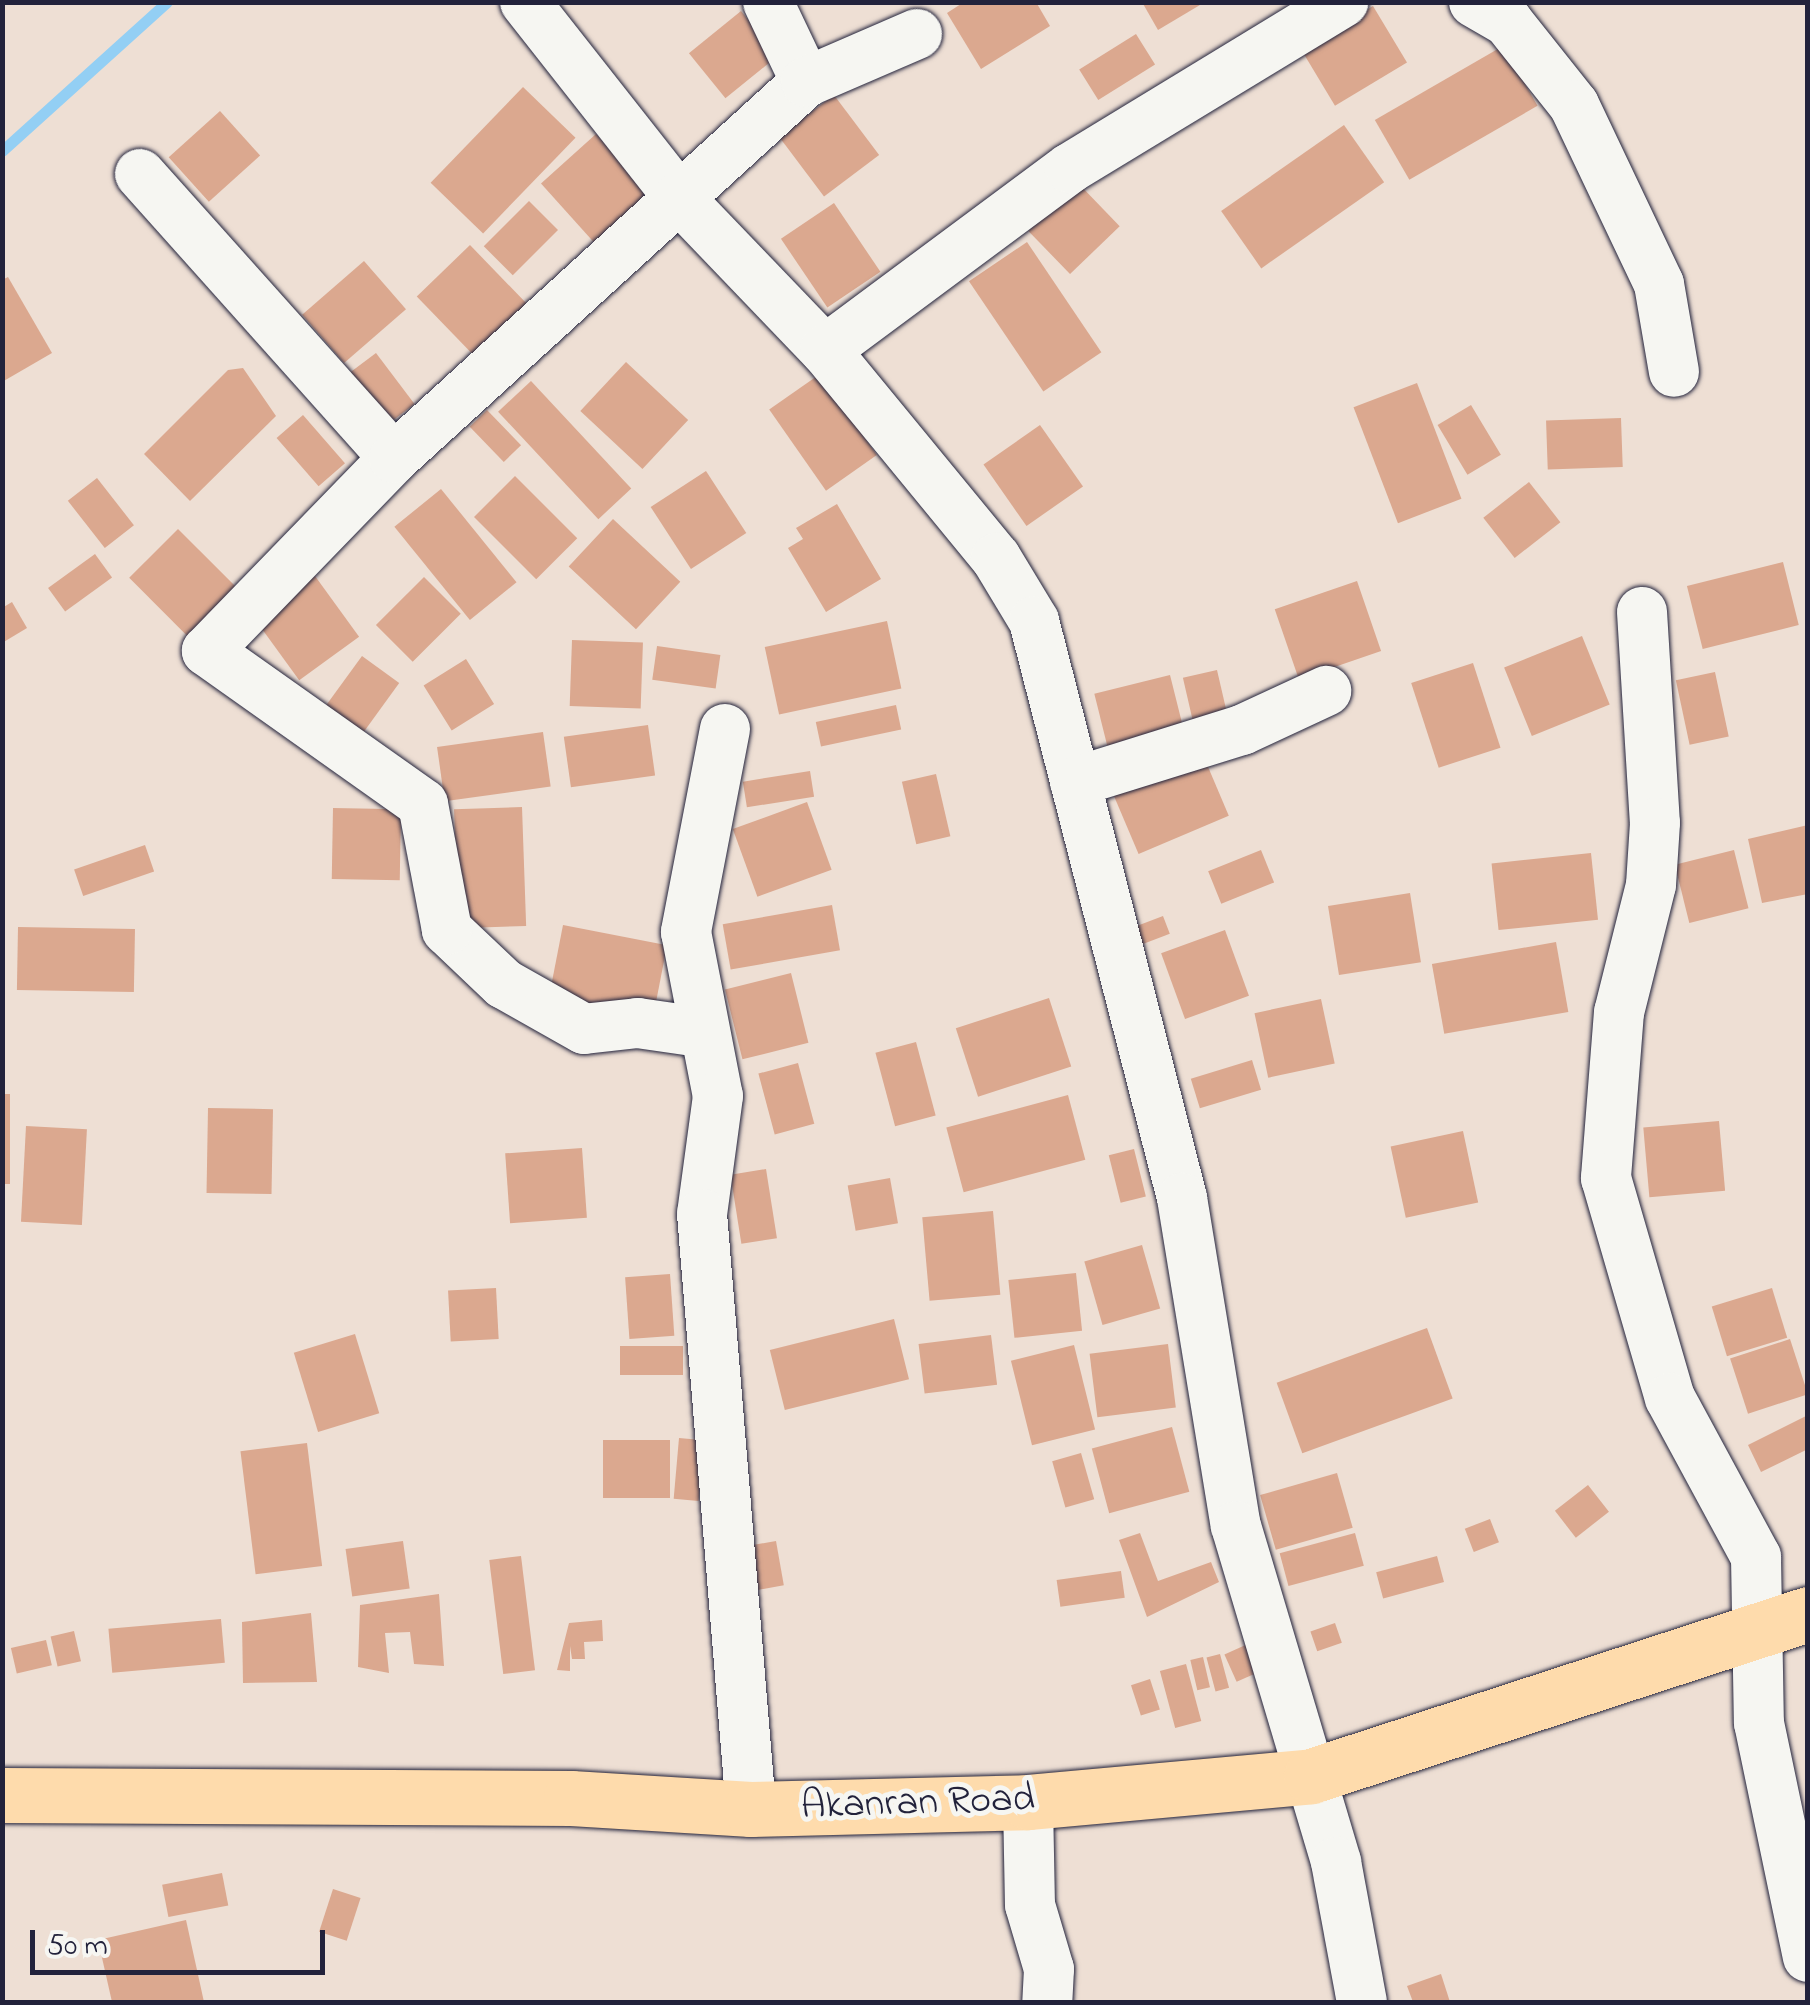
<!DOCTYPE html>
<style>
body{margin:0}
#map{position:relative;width:1810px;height:2005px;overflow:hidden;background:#eedfd4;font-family:"Indie Flower",sans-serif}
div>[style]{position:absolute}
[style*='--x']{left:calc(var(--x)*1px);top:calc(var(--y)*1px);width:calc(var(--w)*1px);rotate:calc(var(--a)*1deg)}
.stream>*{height:11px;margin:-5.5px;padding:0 5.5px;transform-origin:5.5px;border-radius:5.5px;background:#93cff4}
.building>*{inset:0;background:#dba88f;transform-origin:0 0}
.roads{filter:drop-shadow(0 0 2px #22223b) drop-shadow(0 0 2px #22223b)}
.minor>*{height:50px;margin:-25px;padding:0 25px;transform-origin:25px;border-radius:25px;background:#f6f6f2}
.major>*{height:55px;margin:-27.5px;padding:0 27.5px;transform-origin:27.5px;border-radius:27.5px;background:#fedbac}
span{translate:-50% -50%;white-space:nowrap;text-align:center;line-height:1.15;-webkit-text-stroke:10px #f6f6f2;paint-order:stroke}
.street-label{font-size:40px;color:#22223b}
.frame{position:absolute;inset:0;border:5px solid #22223b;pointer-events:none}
.scale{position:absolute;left:30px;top:1930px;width:295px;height:45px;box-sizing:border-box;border:5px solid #22223b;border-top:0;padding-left:12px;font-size:30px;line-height:35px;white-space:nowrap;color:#22223b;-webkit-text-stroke:8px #f6f6f2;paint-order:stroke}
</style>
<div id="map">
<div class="stream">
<i style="--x:2;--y:151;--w:222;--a:-42.1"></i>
</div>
<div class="building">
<i style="clip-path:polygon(964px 2px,1036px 2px,1050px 26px,981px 69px,947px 13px)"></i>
<i style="clip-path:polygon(1142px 2px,1205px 2px,1158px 30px)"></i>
<i style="left:1373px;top:6px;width:66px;height:84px;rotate:59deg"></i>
<i style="left:741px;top:11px;width:58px;height:67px;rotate:51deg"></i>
<i style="left:1136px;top:34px;width:36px;height:67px;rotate:58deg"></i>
<i style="left:1503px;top:46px;width:69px;height:148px;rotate:60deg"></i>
<i style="left:523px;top:87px;width:73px;height:133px;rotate:44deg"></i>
<i style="left:834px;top:95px;width:75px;height:69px;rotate:53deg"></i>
<i style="left:220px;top:111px;width:60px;height:69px;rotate:48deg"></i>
<i style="left:1344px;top:125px;width:70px;height:150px;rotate:55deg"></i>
<i style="left:596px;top:134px;width:81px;height:74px;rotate:48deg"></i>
<i style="left:1078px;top:183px;width:60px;height:69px;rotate:46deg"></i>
<i style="left:529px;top:201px;width:41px;height:64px;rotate:45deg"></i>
<i style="left:834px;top:203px;width:83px;height:64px;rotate:56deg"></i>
<i style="left:1027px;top:242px;width:133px;height:70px;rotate:56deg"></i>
<i style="left:470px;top:245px;width:86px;height:74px;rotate:46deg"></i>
<i style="left:364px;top:261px;width:64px;height:82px;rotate:49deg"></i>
<i style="clip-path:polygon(8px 277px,52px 353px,2px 382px,2px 280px)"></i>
<i style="left:376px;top:353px;width:64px;height:33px;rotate:53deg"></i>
<i style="left:626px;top:362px;width:85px;height:67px;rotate:43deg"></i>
<i style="clip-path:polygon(243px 368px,276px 416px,190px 501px,144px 454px,228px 370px)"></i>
<i style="left:820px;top:374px;width:99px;height:62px;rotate:55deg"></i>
<i style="left:531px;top:381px;width:147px;height:45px;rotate:47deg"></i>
<i style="left:1417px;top:383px;width:124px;height:68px;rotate:69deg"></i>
<i style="left:1471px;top:405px;width:58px;height:39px;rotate:59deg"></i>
<i style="left:487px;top:410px;width:49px;height:24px;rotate:46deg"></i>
<i style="left:303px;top:415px;width:64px;height:35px;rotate:49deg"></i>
<i style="left:1621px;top:418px;width:49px;height:75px;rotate:88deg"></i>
<i style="left:1040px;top:425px;width:75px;height:69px;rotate:55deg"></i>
<i style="left:706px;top:471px;width:74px;height:66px;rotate:57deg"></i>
<i style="left:515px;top:476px;width:88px;height:58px;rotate:45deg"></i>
<i style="left:97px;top:478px;width:60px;height:37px;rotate:52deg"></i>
<i style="left:1529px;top:482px;width:51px;height:58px;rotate:52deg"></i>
<i style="left:441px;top:489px;width:120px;height:60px;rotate:51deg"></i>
<i style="clip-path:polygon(837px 504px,881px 579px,826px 612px,788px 548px,803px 539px,796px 528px)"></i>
<i style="left:613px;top:519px;width:92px;height:65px;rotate:43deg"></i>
<i style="left:178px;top:529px;width:85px;height:69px;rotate:45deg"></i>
<i style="left:95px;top:554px;width:29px;height:58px;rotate:54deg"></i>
<i style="left:1783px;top:562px;width:65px;height:99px;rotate:76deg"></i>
<i style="left:315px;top:576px;width:75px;height:74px;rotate:54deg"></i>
<i style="left:424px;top:577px;width:52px;height:68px;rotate:45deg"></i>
<i style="left:1357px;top:581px;width:74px;height:87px;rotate:71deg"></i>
<i style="clip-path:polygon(12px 602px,27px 628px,2px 643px,2px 608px)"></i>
<i style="left:887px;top:621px;width:69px;height:125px;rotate:78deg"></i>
<i style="left:1582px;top:636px;width:74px;height:84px;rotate:68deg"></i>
<i style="left:572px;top:640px;width:71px;height:66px;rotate:2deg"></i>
<i style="left:657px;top:646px;width:64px;height:34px;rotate:8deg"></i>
<i style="left:362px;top:656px;width:46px;height:78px;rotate:36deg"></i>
<i style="left:466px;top:659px;width:53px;height:50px;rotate:58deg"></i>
<i style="left:1473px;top:663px;width:89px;height:65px;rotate:72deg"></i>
<i style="left:1217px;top:670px;width:45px;height:35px;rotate:77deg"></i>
<i style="left:1715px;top:672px;width:66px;height:40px;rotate:78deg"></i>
<i style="left:1170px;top:675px;width:64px;height:78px;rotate:76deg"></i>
<i style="left:896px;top:705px;width:25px;height:82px;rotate:78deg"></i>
<i style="left:648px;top:725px;width:51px;height:85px;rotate:82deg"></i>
<i style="left:543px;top:732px;width:55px;height:107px;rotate:82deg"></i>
<i style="left:1203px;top:755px;width:66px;height:98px;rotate:67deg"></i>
<i style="left:810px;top:771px;width:26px;height:68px;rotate:81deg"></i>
<i style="left:936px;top:774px;width:64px;height:35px;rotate:77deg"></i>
<i style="left:807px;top:802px;width:72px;height:79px;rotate:70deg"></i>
<i style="left:522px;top:807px;width:119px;height:68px;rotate:88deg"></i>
<i style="left:333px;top:808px;width:68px;height:71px;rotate:1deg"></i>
<i style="clip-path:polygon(1808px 825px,1808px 894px,1762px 903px,1748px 839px)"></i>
<i style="left:145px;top:845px;width:28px;height:75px;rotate:71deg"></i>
<i style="left:1261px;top:850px;width:35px;height:57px;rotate:68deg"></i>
<i style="left:1734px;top:850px;width:60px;height:61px;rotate:76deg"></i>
<i style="left:1591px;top:853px;width:67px;height:100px;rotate:84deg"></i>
<i style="left:1410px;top:893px;width:70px;height:83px;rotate:81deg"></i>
<i style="left:832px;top:905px;width:46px;height:111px;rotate:80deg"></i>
<i style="left:1163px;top:916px;width:19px;height:33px;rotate:69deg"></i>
<i style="left:563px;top:925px;width:106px;height:79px;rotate:11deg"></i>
<i style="left:18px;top:927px;width:117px;height:63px;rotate:1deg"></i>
<i style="left:1225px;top:930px;width:70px;height:68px;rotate:70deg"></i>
<i style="left:1556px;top:942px;width:71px;height:126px;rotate:80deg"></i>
<i style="left:791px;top:973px;width:72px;height:68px;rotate:76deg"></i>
<i style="left:1049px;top:998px;width:72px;height:98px;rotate:72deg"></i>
<i style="left:1321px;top:999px;width:66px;height:68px;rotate:78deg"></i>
<i style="left:916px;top:1042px;width:76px;height:42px;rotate:75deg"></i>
<i style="left:1252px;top:1060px;width:31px;height:64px;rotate:73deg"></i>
<i style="left:798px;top:1063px;width:63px;height:41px;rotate:75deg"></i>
<i style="left:2px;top:1094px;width:8px;height:90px"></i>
<i style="left:1068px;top:1095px;width:67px;height:126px;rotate:75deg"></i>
<i style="left:208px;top:1108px;width:65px;height:85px;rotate:1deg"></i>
<i style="left:1719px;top:1121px;width:70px;height:76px;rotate:85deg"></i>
<i style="left:26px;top:1126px;width:61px;height:96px;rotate:3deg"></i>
<i style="left:1463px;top:1131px;width:73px;height:74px;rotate:78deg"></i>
<i style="left:582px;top:1148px;width:70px;height:77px;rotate:86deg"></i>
<i style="left:1134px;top:1149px;width:49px;height:26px;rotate:76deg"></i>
<i style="left:766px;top:1169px;width:70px;height:36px;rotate:81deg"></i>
<i style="left:890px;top:1178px;width:46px;height:43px;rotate:80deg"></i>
<i style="left:993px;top:1211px;width:84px;height:71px;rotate:85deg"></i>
<i style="left:1142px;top:1245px;width:66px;height:60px;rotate:74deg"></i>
<i style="left:1076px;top:1273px;width:58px;height:68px;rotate:84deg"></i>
<i style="left:670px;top:1274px;width:62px;height:45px;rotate:86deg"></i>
<i style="left:496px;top:1288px;width:51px;height:48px;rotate:87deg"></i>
<i style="left:1772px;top:1288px;width:52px;height:63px;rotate:73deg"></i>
<i style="left:894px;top:1319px;width:62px;height:128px;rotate:76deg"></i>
<i style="left:1427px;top:1328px;width:75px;height:160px;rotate:70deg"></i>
<i style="left:355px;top:1334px;width:83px;height:64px;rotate:73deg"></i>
<i style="left:991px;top:1335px;width:50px;height:73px;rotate:83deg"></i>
<i style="left:1790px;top:1339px;width:58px;height:63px;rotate:72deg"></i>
<i style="left:1168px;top:1344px;width:64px;height:79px;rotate:83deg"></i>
<i style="left:1074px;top:1345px;width:87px;height:65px;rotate:76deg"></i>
<i style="left:620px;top:1346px;width:63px;height:29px"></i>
<i style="clip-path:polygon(1808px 1415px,1808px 1449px,1761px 1472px,1748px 1445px)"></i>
<i style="left:1172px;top:1427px;width:67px;height:83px;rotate:75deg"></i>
<i style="left:679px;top:1438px;width:25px;height:61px;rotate:5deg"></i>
<i style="left:603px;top:1440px;width:67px;height:58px"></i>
<i style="left:307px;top:1443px;width:124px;height:67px;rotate:83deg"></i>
<i style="left:1081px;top:1453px;width:48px;height:30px;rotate:74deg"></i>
<i style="left:1337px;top:1473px;width:57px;height:80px;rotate:74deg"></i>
<i style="left:1588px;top:1485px;width:34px;height:42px;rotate:52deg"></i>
<i style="left:1490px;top:1519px;width:25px;height:27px;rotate:69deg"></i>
<i style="clip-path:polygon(1140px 1533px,1158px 1581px,1211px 1562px,1219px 1582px,1147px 1617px,1119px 1540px)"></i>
<i style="left:1355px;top:1533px;width:34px;height:78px;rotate:75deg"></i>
<i style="left:403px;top:1541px;width:48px;height:58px;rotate:82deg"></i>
<i style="left:776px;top:1541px;width:45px;height:28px;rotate:80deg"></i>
<i style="left:521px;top:1556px;width:115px;height:32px;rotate:83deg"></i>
<i style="left:1437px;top:1556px;width:27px;height:63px;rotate:75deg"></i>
<i style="left:1121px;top:1571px;width:27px;height:65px;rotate:82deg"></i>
<i style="clip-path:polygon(439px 1594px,444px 1666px,414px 1664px,410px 1632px,385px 1633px,389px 1673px,358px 1667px,360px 1605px)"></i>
<i style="clip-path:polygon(311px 1613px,317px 1682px,243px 1683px,242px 1622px)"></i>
<i style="left:221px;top:1619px;width:44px;height:113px;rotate:85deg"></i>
<i style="clip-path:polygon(602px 1620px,603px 1641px,584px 1642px,585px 1659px,572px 1659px,570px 1646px,570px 1671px,557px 1670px,569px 1623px)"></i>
<i style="left:1335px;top:1623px;width:21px;height:26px;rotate:71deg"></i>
<i style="left:74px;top:1631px;width:31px;height:24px;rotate:77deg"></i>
<i style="left:46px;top:1640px;width:26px;height:36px;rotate:77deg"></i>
<i style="left:1250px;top:1643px;width:30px;height:28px;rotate:66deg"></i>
<i style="left:1220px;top:1654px;width:35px;height:14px;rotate:75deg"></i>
<i style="left:1203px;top:1657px;width:31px;height:13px;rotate:77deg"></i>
<i style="left:1186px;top:1664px;width:59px;height:27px;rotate:75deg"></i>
<i style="left:1150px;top:1679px;width:32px;height:20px;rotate:72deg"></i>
<i style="left:222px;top:1873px;width:33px;height:61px;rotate:79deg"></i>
<i style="left:333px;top:1889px;width:29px;height:45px;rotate:18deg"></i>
<i style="clip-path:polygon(186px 1920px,204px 2002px,112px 2002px,98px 1940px)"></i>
<i style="clip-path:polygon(1441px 1974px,1450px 2002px,1413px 2002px,1407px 1986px)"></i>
</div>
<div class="roads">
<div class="minor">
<i style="--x:525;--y:2;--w:249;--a:51.8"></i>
<i style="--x:679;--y:198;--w:211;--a:46.2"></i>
<i style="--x:825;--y:350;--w:269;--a:50.6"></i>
<i style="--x:996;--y:558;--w:74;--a:58.9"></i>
<i style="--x:1034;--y:621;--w:596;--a:75.61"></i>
<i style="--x:1182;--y:1198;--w:332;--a:80.7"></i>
<i style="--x:1236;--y:1526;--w:351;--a:73.4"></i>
<i style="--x:1336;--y:1862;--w:142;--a:79.5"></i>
<i style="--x:768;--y:2;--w:89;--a:64.6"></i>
<i style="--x:1474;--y:2;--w:39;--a:30"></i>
<i style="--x:1508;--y:22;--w:106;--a:51.5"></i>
<i style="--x:1574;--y:105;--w:198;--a:64.6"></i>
<i style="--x:1659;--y:284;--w:89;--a:80.3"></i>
<i style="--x:140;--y:174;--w:381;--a:48.2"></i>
<i style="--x:825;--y:350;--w:305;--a:-36.6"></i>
<i style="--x:1070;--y:168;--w:320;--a:-31.3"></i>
<i style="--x:1642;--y:612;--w:211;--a:86.5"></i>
<i style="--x:1655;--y:823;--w:62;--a:93.7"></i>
<i style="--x:1651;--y:885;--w:131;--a:104.1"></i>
<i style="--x:1619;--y:1012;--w:167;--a:94.5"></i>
<i style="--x:1606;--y:1178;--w:229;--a:73.8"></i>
<i style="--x:1670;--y:1398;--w:181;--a:61.6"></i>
<i style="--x:1756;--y:1557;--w:166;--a:89"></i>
<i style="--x:1759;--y:1723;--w:239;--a:78.2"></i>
<i style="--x:725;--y:729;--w:207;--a:100.9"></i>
<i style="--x:686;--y:932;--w:167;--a:79"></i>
<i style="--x:718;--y:1096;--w:119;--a:97.7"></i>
<i style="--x:702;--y:1214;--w:597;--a:85.29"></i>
<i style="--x:1075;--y:782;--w:175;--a:-17.3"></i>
<i style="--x:1242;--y:730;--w:93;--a:-24.9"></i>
<i style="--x:700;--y:1032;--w:63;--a:-171.7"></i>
<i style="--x:638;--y:1023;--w:54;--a:173.7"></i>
<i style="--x:584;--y:1029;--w:92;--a:-150.6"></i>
<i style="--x:504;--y:984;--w:79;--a:-136.5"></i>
<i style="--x:447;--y:930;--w:128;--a:-100.8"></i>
<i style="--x:423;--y:804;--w:265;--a:-144.7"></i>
<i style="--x:207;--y:651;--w:269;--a:-45.9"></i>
<i style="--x:394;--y:458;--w:558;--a:-42.38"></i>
<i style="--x:806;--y:82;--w:121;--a:-23.4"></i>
<i style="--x:1028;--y:1802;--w:103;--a:88.9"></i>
<i style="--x:1030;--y:1905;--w:67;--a:73.5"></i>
<i style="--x:1049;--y:1969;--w:33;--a:93"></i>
</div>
<div class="major">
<i style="--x:2;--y:1795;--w:569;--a:0.3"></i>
<i style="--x:571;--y:1798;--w:180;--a:3.5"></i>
<i style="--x:751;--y:1809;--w:277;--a:-1.4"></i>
<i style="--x:1028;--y:1802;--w:284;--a:-5.2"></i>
<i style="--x:1311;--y:1776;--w:523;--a:-18.05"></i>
</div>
</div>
<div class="street-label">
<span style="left:918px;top:1804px;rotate:-2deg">Akanran Road</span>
</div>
<div class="frame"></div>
<div class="scale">50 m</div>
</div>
